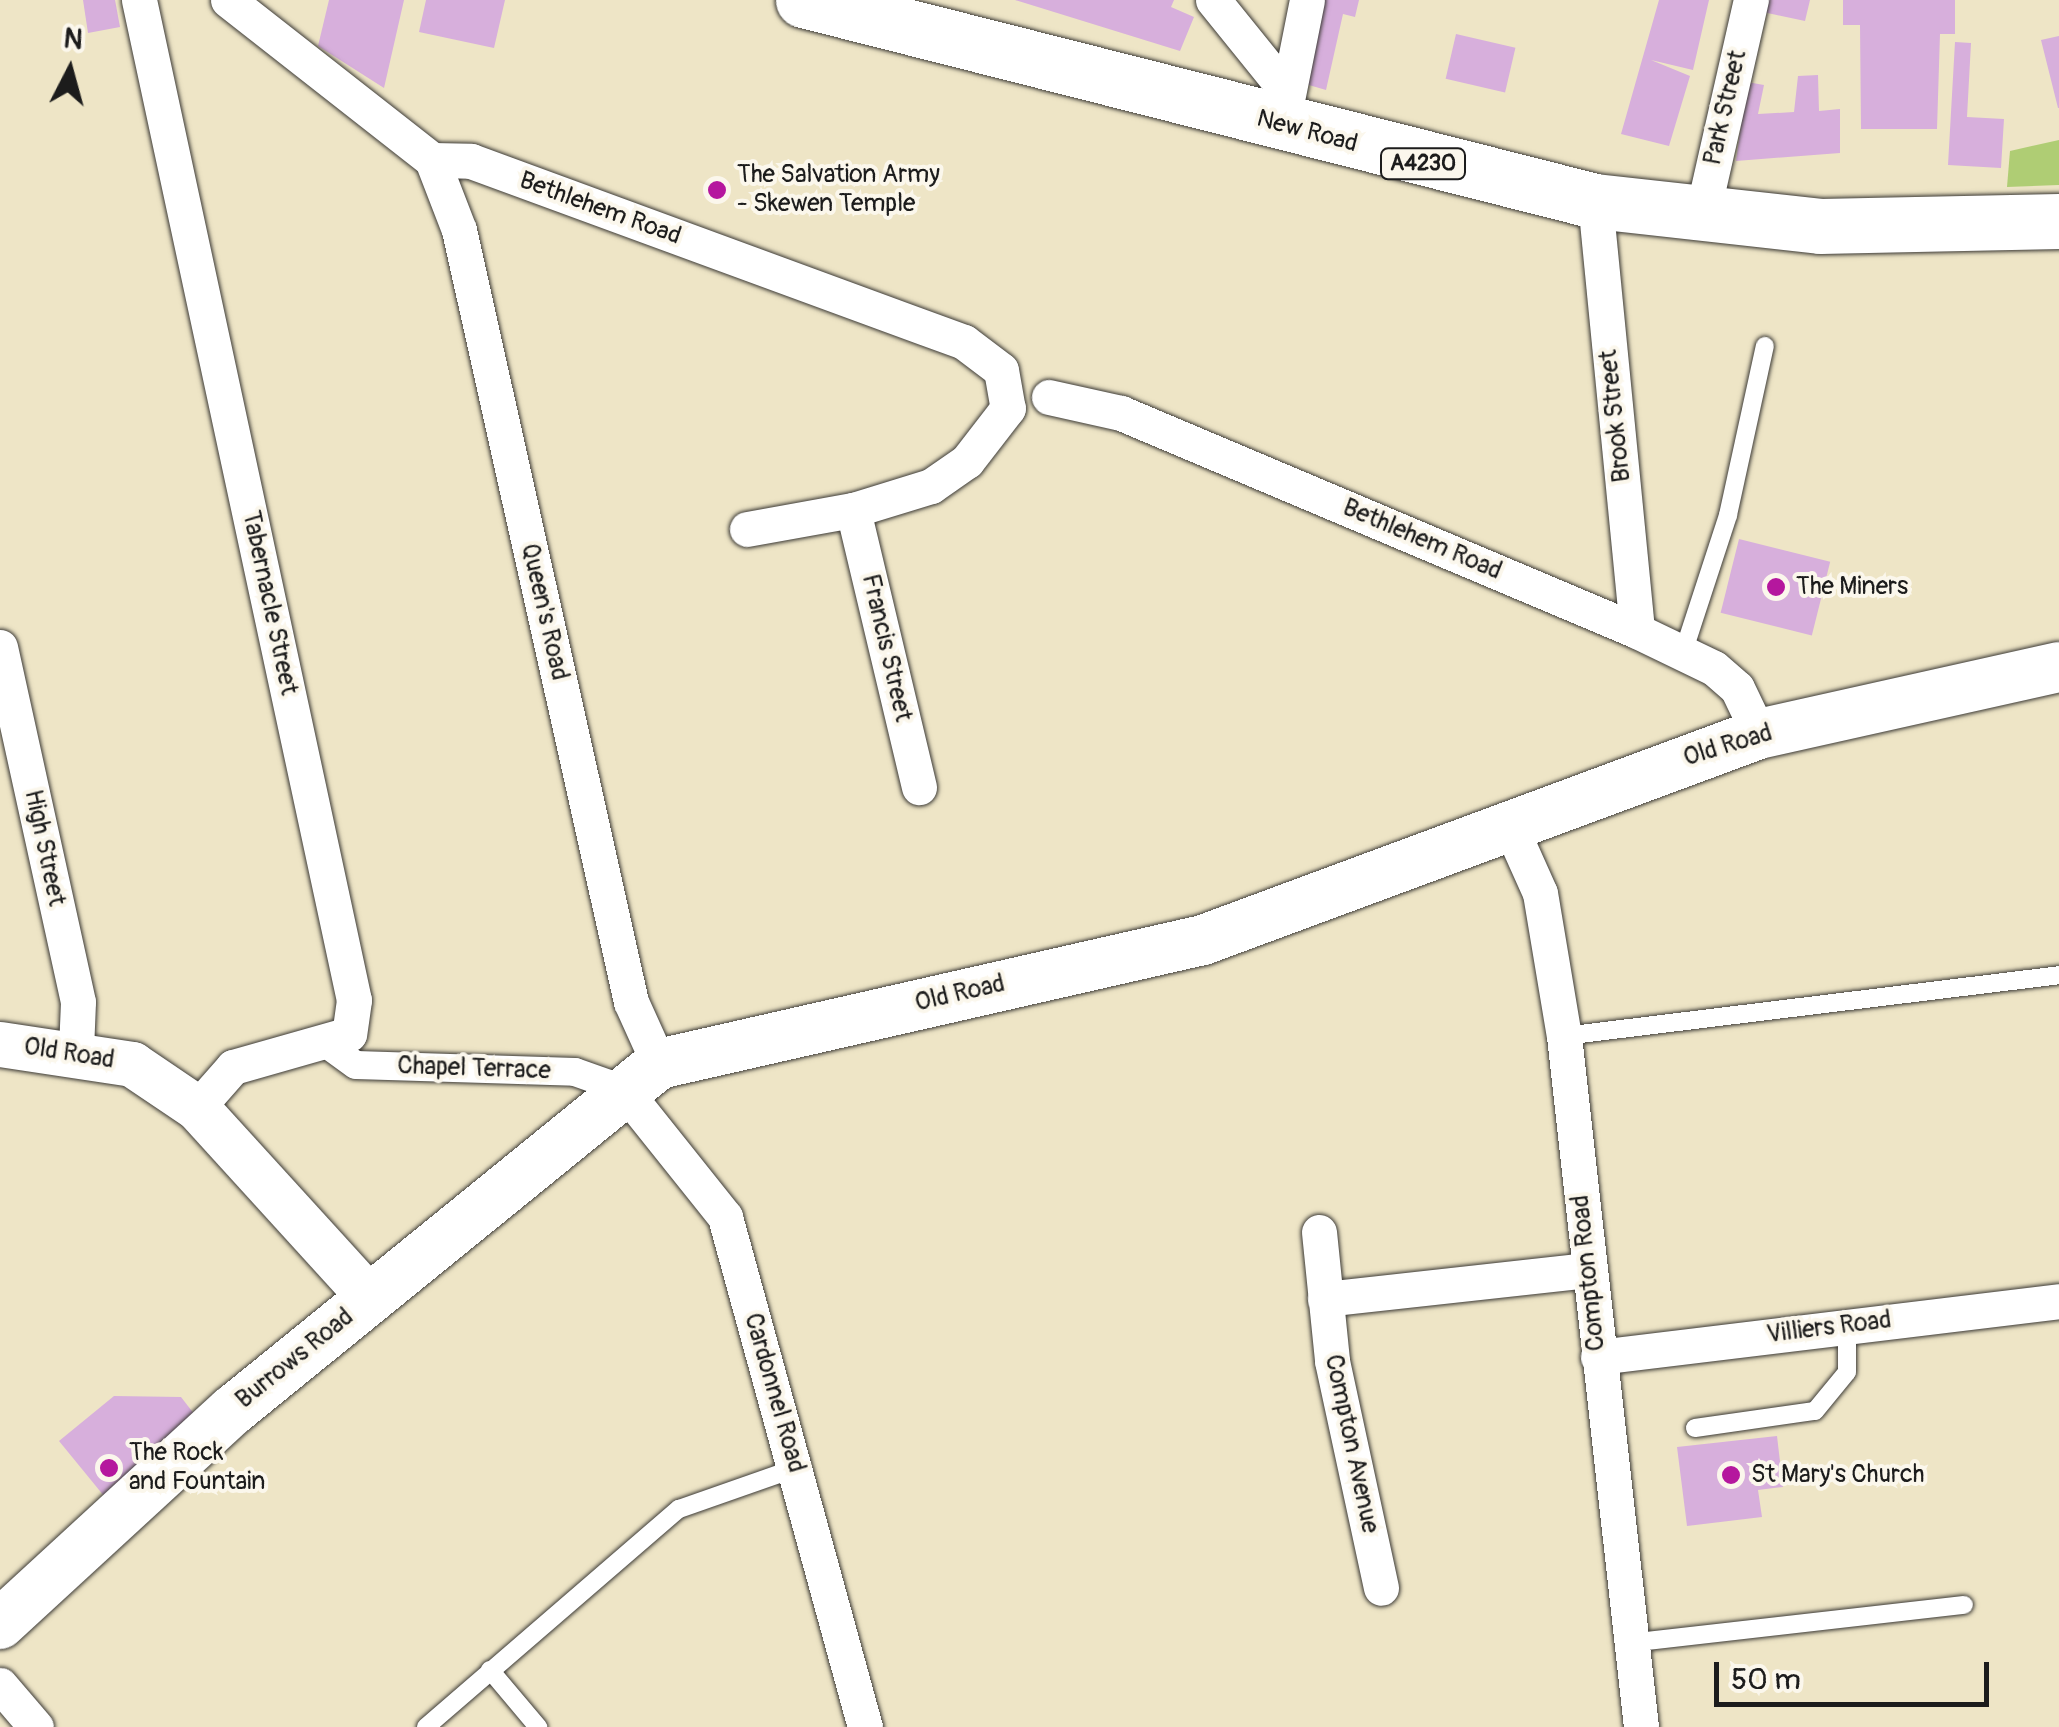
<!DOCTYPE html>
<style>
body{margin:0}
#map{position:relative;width:2059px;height:1727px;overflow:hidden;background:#eee5c6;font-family:Pangolin,sans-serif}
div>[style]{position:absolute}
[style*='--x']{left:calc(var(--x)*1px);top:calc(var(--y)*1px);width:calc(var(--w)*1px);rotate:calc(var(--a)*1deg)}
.green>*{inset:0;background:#afcd74}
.building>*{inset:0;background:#d7afdc;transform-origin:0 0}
.roads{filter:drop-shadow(0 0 2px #3c3a36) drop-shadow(0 0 2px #3c3a36)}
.service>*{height:18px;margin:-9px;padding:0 9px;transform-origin:9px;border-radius:9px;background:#fff}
.pedestrian>*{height:28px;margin:-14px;padding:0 14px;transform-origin:14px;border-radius:14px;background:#fff}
.minor>*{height:35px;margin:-17.5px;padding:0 17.5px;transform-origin:17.5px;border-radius:17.5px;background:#fff}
.tertiary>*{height:45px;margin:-22.5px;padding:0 22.5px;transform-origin:22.5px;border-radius:22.5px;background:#fff}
.secondary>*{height:50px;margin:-25px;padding:0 25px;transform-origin:25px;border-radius:25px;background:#fff}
.primary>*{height:55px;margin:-27.5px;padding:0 27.5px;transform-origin:27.5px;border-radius:27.5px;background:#fff}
.dots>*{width:28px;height:28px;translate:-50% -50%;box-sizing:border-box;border:5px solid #fbf7ec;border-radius:50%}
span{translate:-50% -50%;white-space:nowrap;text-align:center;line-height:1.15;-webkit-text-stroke:8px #fbf7ec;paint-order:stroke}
.shield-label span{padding:2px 8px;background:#fbf7ec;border:2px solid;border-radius:8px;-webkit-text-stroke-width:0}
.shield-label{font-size:22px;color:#1c1c1c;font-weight:700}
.street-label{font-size:25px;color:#1c1c1c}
.poi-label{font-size:25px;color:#1c1c1c}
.left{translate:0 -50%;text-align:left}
.north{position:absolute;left:20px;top:20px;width:100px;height:100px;-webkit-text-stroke:8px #fbf7ec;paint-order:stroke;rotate:6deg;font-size:28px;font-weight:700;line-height:40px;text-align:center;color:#1c1c1c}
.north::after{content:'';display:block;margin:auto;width:35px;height:45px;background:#1c1c1c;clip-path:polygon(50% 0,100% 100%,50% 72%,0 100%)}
.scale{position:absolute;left:1714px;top:1662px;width:275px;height:45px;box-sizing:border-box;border:5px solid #1c1c1c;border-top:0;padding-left:12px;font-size:30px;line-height:35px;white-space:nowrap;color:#1c1c1c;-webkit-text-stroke:8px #fbf7ec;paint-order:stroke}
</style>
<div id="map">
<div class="green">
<i style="clip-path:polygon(2059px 140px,2059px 185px,2007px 187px,2010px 151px)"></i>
</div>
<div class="building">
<i style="clip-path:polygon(83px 0,115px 0,120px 27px,88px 33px)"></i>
<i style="clip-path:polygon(329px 0,404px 0,384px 88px,318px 46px)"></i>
<i style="clip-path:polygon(426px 0,505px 0,494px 48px,419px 32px)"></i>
<i style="clip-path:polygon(1015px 0,1174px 0,1171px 7px,1194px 17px,1180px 51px)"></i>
<i style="clip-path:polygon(1322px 0,1359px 0,1355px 17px,1343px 14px,1326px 90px,1302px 83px)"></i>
<i style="clip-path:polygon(1659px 0,1709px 0,1693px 70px,1651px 60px,1690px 76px,1669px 146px,1621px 134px)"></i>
<i style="clip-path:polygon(1766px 0,1810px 0,1805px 21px,1763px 12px)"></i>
<i style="clip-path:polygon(1843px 0,1955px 0,1955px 34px,1940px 34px,1937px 129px,1861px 129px,1860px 25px,1843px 25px)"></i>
<i style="left:1456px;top:34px;width:61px;height:46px;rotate:13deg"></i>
<i style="clip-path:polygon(2059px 36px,2059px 108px,2058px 108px,2041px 40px)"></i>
<i style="clip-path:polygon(1955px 42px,1971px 43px,1967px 117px,2004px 119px,2001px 168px,1948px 165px)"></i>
<i style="clip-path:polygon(1818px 75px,1819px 111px,1840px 109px,1840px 153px,1736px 161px,1747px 82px,1764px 85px,1758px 114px,1794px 112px,1798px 76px)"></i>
<i style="left:1739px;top:539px;width:94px;height:76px;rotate:14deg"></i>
<i style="clip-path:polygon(114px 1396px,181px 1397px,198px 1419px,104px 1496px,59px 1441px)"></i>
<i style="clip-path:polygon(1777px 1436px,1783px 1487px,1758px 1490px,1762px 1517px,1687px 1526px,1677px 1447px)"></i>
</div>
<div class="roads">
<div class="service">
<i style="--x:1683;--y:653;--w:145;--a:-71.9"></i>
<i style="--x:1728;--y:515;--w:173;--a:-77.7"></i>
<i style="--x:1564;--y:1036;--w:499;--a:-7"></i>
<i style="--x:1695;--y:1428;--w:121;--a:-8.1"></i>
<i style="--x:1815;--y:1411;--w:50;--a:-50.6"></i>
<i style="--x:1847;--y:1372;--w:46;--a:-90"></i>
<i style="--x:1638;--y:1642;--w:328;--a:-6.5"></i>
<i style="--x:490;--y:1670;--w:75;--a:49.9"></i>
<i style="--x:426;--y:1727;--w:334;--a:-40.8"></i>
<i style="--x:679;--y:1509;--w:124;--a:-19.3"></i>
</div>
<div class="pedestrian">
<i style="--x:328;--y:1045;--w:34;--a:36"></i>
<i style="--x:356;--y:1065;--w:219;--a:1.8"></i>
<i style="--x:575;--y:1072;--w:51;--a:19.5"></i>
</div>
<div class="minor">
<i style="--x:139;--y:0;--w:1023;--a:77.87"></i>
<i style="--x:354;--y:1000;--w:34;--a:98"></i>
<i style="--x:349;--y:1034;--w:121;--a:164.1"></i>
<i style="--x:233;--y:1067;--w:55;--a:131.3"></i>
<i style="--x:228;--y:0;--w:259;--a:38.1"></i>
<i style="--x:432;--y:160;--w:39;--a:1"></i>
<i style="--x:471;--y:161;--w:525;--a:20.16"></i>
<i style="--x:964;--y:342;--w:46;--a:37.1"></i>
<i style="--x:1001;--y:370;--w:39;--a:80"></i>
<i style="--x:1008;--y:408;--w:67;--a:127.7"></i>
<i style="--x:967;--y:461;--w:44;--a:145.2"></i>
<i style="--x:931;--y:486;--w:82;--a:162.9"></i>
<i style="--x:853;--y:510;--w:285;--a:76.6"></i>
<i style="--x:1213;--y:0;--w:119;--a:51.1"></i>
<i style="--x:1282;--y:125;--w:127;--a:-78.7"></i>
<i style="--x:432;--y:160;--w:75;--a:68.9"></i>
<i style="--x:459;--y:230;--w:791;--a:77.44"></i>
<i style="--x:631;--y:1002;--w:68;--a:65.7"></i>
<i style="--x:1595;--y:201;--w:432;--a:84.4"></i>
<i style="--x:1702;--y:215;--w:221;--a:-77.2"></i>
<i style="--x:1049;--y:397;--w:74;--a:12.5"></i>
<i style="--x:1121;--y:413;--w:560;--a:22.9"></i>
<i style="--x:1637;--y:631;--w:85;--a:25.7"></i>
<i style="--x:1714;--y:668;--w:30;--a:41"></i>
<i style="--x:1737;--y:688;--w:51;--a:64.4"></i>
<i style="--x:747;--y:529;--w:108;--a:-10.2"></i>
<i style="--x:0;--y:647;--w:363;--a:77.6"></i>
<i style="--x:78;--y:1002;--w:48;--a:92.4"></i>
<i style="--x:1510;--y:826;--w:73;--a:65.9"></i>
<i style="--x:1540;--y:893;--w:145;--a:80.5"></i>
<i style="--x:1564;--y:1036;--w:695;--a:83.64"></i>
<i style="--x:623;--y:1089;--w:164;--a:51.4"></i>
<i style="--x:725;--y:1217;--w:529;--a:74.65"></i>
<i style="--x:1319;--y:1232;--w:130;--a:84.2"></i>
<i style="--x:1332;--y:1361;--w:232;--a:77.8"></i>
<i style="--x:1325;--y:1299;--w:265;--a:-6.3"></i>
<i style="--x:1598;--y:1357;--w:464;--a:-6.9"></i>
<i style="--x:0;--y:1685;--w:55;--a:49.4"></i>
</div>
<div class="tertiary">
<i style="--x:0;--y:1044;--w:134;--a:8.6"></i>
<i style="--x:132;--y:1064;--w:78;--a:34.1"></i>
<i style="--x:197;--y:1108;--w:257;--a:47.7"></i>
</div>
<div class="secondary">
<i style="--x:0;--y:1624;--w:316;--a:-42.6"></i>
<i style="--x:233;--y:1410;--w:549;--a:-39.08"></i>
<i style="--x:659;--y:1064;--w:558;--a:-12.84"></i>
<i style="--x:1203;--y:940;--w:593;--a:-20.33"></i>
<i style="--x:1759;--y:734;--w:307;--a:-12.6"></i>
</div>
<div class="primary">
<i style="--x:803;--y:0;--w:817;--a:14.24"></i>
<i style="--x:1595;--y:201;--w:226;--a:6.3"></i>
<i style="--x:1820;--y:226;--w:239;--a:-1.2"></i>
</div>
</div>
<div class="dots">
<i style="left:717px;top:190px;background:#b5179e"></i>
<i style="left:1776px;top:587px;background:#b5179e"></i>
<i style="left:109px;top:1468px;background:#b5179e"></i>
<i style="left:1731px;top:1475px;background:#b5179e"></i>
</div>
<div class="shield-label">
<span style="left:1423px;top:164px">A4230</span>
</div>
<div class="street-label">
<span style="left:1726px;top:108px;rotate:-77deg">Park Street</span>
<span style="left:1307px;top:132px;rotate:15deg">New Road</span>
<span style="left:600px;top:209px;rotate:20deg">Bethlehem Road</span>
<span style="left:1616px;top:416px;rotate:-96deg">Brook Street</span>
<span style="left:1422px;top:540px;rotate:23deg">Bethlehem Road</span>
<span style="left:269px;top:603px;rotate:78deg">Tabernacle Street</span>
<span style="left:544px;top:612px;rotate:77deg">Queen's Road</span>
<span style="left:886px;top:648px;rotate:77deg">Francis Street</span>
<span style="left:1728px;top:746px;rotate:-17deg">Old Road</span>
<span style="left:44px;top:848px;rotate:78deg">High Street</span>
<span style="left:960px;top:994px;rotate:-13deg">Old Road</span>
<span style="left:69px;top:1054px;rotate:9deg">Old Road</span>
<span style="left:474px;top:1069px;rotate:2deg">Chapel Terrace</span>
<span style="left:1589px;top:1273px;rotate:-96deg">Compton Road</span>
<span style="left:1829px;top:1328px;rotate:-7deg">Villiers Road</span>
<span style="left:295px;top:1359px;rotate:-39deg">Burrows Road</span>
<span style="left:774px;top:1393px;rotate:74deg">Cardonnel Road</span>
<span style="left:1351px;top:1444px;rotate:78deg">Compton Avenue</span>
</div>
<div class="poi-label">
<span class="left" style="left:737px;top:190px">The Salvation Army<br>- Skewen Temple</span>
<span class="left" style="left:1796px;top:587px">The Miners</span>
<span class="left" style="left:129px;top:1468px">The Rock<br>and Fountain</span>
<span class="left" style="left:1751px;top:1475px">St Mary's Church</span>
</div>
<div class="north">N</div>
<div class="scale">50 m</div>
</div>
